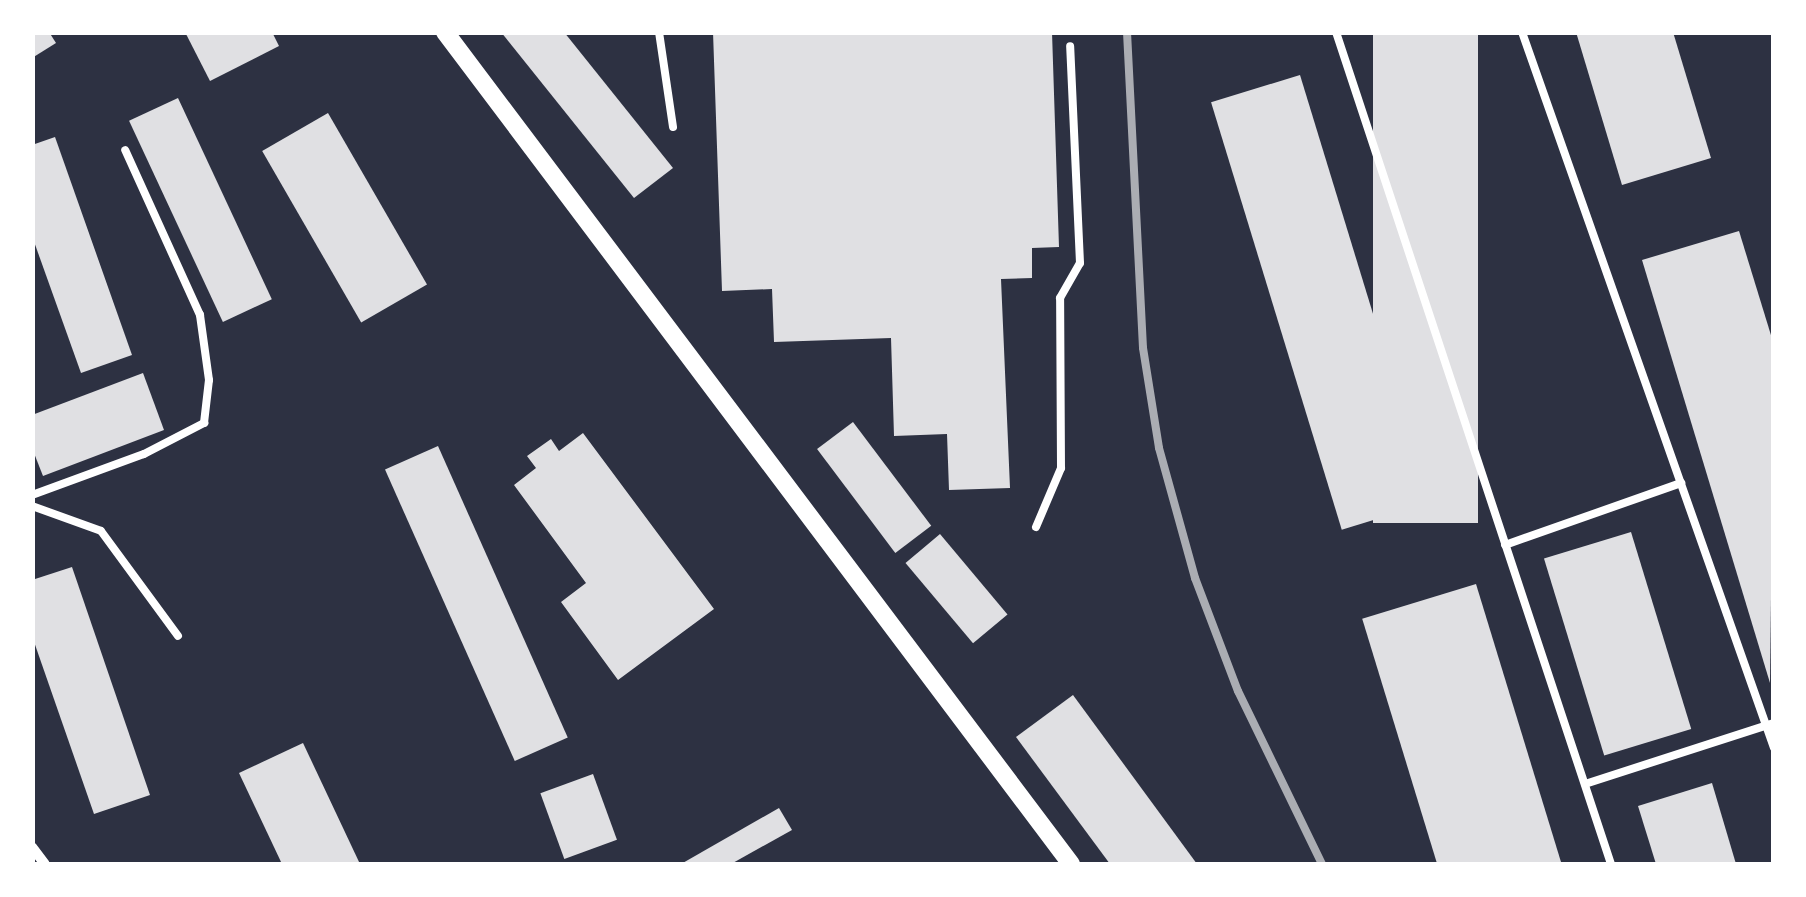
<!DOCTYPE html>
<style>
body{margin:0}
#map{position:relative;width:1806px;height:897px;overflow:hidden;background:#2d3142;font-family:"Fira Sans Condensed",sans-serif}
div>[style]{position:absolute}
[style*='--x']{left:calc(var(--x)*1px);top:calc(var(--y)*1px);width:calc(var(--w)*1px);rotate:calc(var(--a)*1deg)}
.building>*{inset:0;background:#e0e0e3;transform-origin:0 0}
.service>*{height:8px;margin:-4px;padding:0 4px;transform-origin:4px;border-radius:4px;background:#fff}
.minor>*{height:10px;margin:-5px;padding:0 5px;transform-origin:5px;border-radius:5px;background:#fff}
.tertiary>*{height:18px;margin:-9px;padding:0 9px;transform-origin:9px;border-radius:9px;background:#fff}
.rail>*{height:8px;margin:-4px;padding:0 4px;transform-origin:4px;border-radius:4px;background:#abadb3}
span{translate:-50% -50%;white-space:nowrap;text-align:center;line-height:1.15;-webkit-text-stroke:8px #fff;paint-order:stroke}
.frame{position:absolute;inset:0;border:35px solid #fff;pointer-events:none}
</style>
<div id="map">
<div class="building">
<i style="clip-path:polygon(32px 32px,49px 32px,56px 43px,32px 58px)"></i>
<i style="clip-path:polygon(185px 32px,272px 32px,279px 46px,210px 81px)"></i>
<i style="clip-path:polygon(501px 32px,564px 32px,673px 168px,634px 198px)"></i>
<i style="clip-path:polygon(713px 32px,1052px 32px,1059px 247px,1032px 248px,1032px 278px,1001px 279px,1010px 488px,949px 490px,947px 434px,894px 436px,891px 338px,774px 342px,772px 289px,722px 291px)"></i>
<i style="left:1373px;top:32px;width:105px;height:491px"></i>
<i style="clip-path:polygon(1576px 32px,1673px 32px,1711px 158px,1622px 185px)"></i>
<i style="left:1300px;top:75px;width:447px;height:93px;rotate:73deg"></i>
<i style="left:178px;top:98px;width:222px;height:54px;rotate:65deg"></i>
<i style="left:328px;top:113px;width:198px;height:76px;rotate:60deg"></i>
<i style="clip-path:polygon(55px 137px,132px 355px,81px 373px,32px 236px,32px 145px)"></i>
<i style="clip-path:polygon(1739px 231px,1774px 345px,1770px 683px,1642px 260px)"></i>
<i style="clip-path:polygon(143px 373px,164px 430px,43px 476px,32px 448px,32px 415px)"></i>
<i style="left:853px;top:422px;width:130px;height:45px;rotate:53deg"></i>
<i style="clip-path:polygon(583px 433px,714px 609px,618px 680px,561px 602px,586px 583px,514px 485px,536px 468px,527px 456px,551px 439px,559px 451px)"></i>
<i style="left:438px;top:446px;width:319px;height:58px;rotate:66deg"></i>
<i style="left:1631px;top:532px;width:206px;height:91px;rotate:73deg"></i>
<i style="left:940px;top:534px;width:105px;height:45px;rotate:50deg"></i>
<i style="clip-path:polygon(72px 567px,150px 795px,94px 814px,32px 636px,32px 580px)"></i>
<i style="left:1476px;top:584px;width:292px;height:119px;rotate:73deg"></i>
<i style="clip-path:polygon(1073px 695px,1197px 864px,1110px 864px,1016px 737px)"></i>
<i style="clip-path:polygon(303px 743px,360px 864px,282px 864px,239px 773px)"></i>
<i style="left:593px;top:774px;width:70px;height:56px;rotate:70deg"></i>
<i style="clip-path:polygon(1712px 783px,1736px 864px,1656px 864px,1638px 806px)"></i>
<i style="clip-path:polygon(779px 808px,792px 830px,731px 864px,681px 864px)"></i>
</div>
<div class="service">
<i style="--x:659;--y:32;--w:96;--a:81.6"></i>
<i style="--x:1336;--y:32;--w:876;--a:71.71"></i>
<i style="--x:1522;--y:32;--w:759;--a:70.61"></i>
<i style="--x:32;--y:495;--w:119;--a:-20.1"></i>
<i style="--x:144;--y:454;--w:68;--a:-27.3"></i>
<i style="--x:204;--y:423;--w:43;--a:-83.4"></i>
<i style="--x:209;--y:380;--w:66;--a:-97.9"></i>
<i style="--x:200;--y:315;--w:181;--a:-114.4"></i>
<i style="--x:32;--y:506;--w:73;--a:19.9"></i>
<i style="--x:101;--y:531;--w:130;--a:53.7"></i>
<i style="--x:1036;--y:527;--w:64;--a:-67"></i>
<i style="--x:1061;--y:468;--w:170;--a:-90.3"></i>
<i style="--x:1060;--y:298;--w:40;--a:-60.3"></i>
<i style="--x:1080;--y:263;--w:217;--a:-92.6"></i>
<i style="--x:1505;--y:545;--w:187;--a:-19.4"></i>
<i style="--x:1585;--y:784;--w:199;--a:-17.9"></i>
</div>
<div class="minor">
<i style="--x:32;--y:847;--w:21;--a:53"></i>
</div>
<div class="tertiary">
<i style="--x:445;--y:32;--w:1041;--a:53.04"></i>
</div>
<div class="rail">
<i style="--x:1127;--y:32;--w:316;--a:87.1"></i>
<i style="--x:1143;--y:348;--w:101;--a:80.9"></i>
<i style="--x:1159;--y:448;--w:135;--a:74.5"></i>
<i style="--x:1195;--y:578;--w:121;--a:69.2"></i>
<i style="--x:1238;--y:691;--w:192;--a:64.1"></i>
</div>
<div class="frame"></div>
</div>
